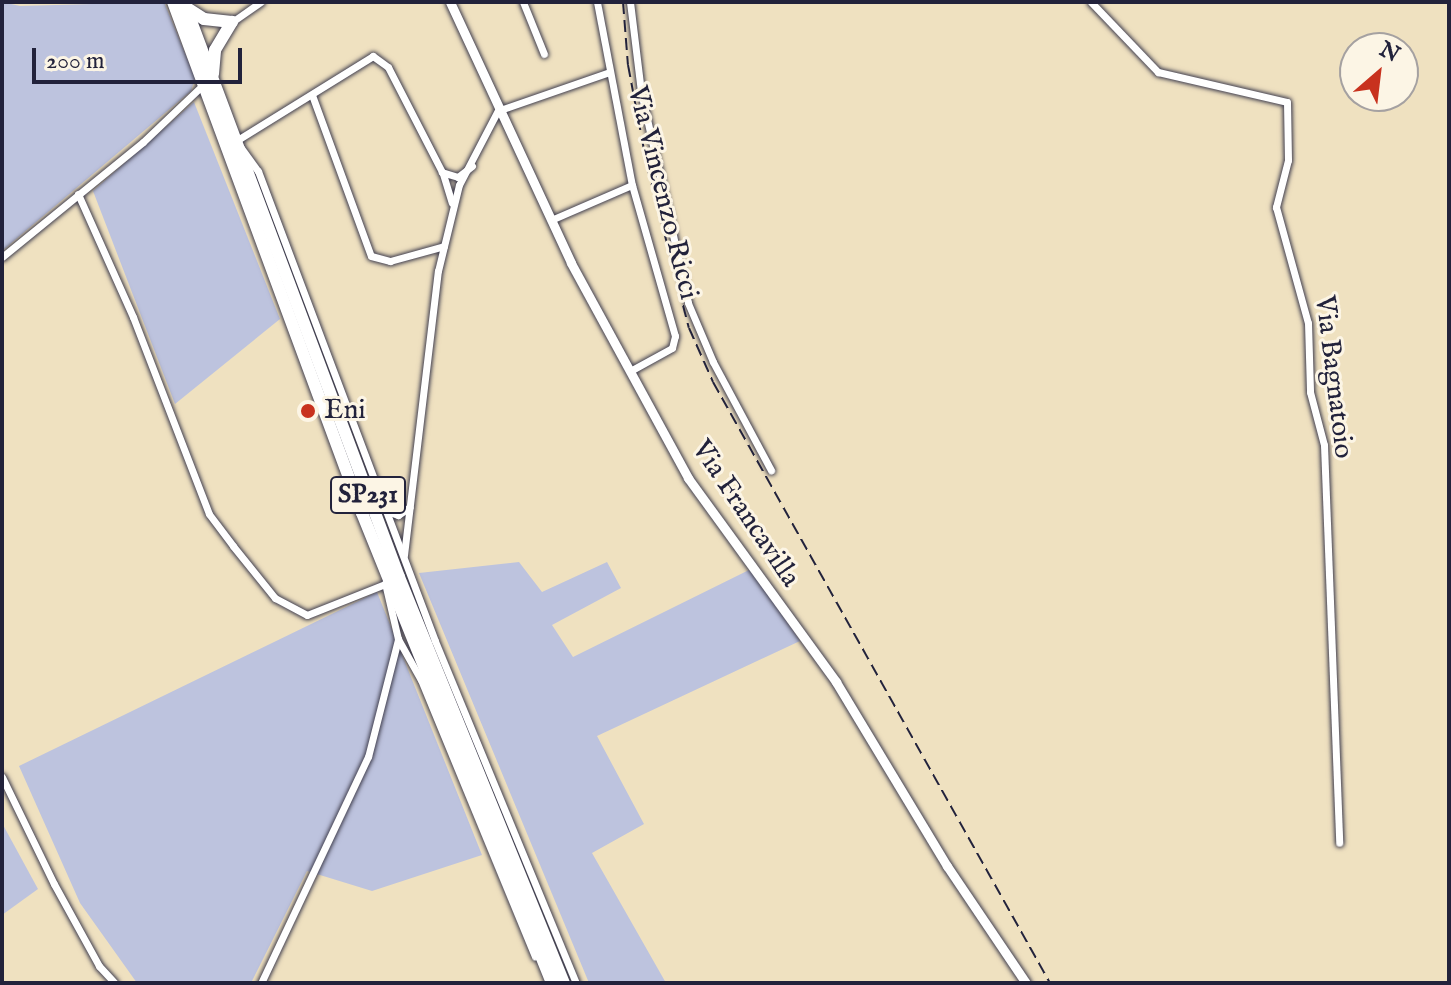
<!DOCTYPE html>
<style>
body{margin:0}
#map{position:relative;width:1451px;height:985px;overflow:hidden;background:#efe1c0;font-family:"IM FELL English",serif}
div>[style]{position:absolute}
[style*='--x']{left:calc(var(--x)*1px);top:calc(var(--y)*1px);width:calc(var(--w)*1px);rotate:calc(var(--a)*1deg)}
.industrial>*{inset:0;background:#bdc3de}
.roads{filter:drop-shadow(0 0 2px #413f4f) drop-shadow(0 0 2px #413f4f)}
.minor>*{height:7px;margin:-3.5px;padding:0 3.5px;transform-origin:3.5px;border-radius:3.5px;background:#fff}
.tertiary>*{height:9px;margin:-4.5px;padding:0 4.5px;transform-origin:4.5px;border-radius:4.5px;background:#fff}
.trunk>*{height:12px;margin:-6px;padding:0 6px;transform-origin:6px;border-radius:6px;background:#fff}
.rail>*{height:2px;margin-top:-1px;transform-origin:0;background:repeating-linear-gradient(90deg,#22223b 0 12px,transparent 0 18px)}
.dots>*{width:22px;height:22px;translate:-50% -50%;box-sizing:border-box;border:4px solid #fcf5e5;border-radius:50%}
span{translate:-50% -50%;white-space:nowrap;text-align:center;line-height:1.15;-webkit-text-stroke:6px #fcf5e5;paint-order:stroke}
.shield-label span{padding:2px 6px;background:#fcf5e5;border:2px solid;border-radius:6px;-webkit-text-stroke-width:0}
.shield-label{font-size:26px;color:#22223b;font-weight:700}
.street-label{font-size:28px;color:#22223b}
.poi-label{font-size:28px;color:#22223b}
.left{translate:0 -50%;text-align:left}
.frame{position:absolute;inset:0;border:4px solid #22223b;pointer-events:none}
.north{position:absolute;left:1339px;top:32px;width:80px;height:80px;box-sizing:border-box;background:#fcf5e5;border:2px solid #a5a1a1;border-radius:50%;rotate:28deg;font-size:22px;font-weight:700;line-height:32px;text-align:center;color:#22223b}
.north::after{content:'';display:block;margin:auto;width:28px;height:36px;background:#c8321e;clip-path:polygon(50% 0,100% 100%,50% 72%,0 100%)}
.scale{position:absolute;left:32px;top:48px;width:210px;height:36px;box-sizing:border-box;border:4px solid #22223b;border-top:0;padding-left:10px;font-size:24px;line-height:28px;white-space:nowrap;color:#22223b;-webkit-text-stroke:6px #fcf5e5;paint-order:stroke}
</style>
<div id="map">
<div class="industrial">
<i style="clip-path:polygon(2px 2px,20px 6px,164px 2px,195px 78px,191px 91px,2px 251px)"></i>
<i style="clip-path:polygon(194px 102px,280px 319px,175px 404px,93px 191px)"></i>
<i style="clip-path:polygon(519px 562px,542px 592px,607px 562px,621px 588px,552px 625px,573px 657px,751px 569px,800px 641px,597px 736px,644px 824px,592px 853px,666px 983px,589px 983px,419px 573px)"></i>
<i style="clip-path:polygon(377px 592px,482px 855px,372px 891px,307px 871px,251px 983px,137px 983px,80px 903px,19px 766px)"></i>
<i style="clip-path:polygon(2px 823px,38px 889px,2px 915px)"></i>
</div>
<div class="roads">
<div class="minor">
<i style="--x:523;--y:2;--w:56;--a:68"></i>
<i style="--x:597;--y:2;--w:186;--a:79.2"></i>
<i style="--x:632;--y:185;--w:157;--a:74.1"></i>
<i style="--x:675;--y:336;--w:12;--a:104"></i>
<i style="--x:672;--y:348;--w:46;--a:151.2"></i>
<i style="--x:630;--y:2;--w:91;--a:83"></i>
<i style="--x:641;--y:92;--w:216;--a:77.4"></i>
<i style="--x:688;--y:303;--w:64;--a:67"></i>
<i style="--x:713;--y:362;--w:123;--a:61.8"></i>
<i style="--x:1091;--y:2;--w:97;--a:46.3"></i>
<i style="--x:1158;--y:72;--w:132;--a:13.1"></i>
<i style="--x:1287;--y:102;--w:58;--a:89"></i>
<i style="--x:1288;--y:160;--w:49;--a:104.3"></i>
<i style="--x:1276;--y:207;--w:120;--a:74.6"></i>
<i style="--x:1308;--y:323;--w:69;--a:88.3"></i>
<i style="--x:1310;--y:392;--w:55;--a:75.2"></i>
<i style="--x:1324;--y:445;--w:398;--a:87.8"></i>
<i style="--x:232;--y:22;--w:35;--a:-35"></i>
<i style="--x:312;--y:95;--w:171;--a:69.9"></i>
<i style="--x:371;--y:256;--w:20;--a:15"></i>
<i style="--x:390;--y:261;--w:56;--a:-15.5"></i>
<i style="--x:500;--y:110;--w:116;--a:-19.1"></i>
<i style="--x:472;--y:166;--w:18;--a:142"></i>
<i style="--x:458;--y:177;--w:17;--a:-163"></i>
<i style="--x:442;--y:172;--w:118;--a:-117.2"></i>
<i style="--x:388;--y:67;--w:19;--a:-144"></i>
<i style="--x:373;--y:56;--w:161;--a:148.2"></i>
<i style="--x:236;--y:141;--w:37;--a:54"></i>
<i style="--x:258;--y:171;--w:502;--a:69.36"></i>
<i style="--x:435;--y:641;--w:370;--a:67.6"></i>
<i style="--x:443;--y:174;--w:30;--a:73"></i>
<i style="--x:78;--y:194;--w:135;--a:65.9"></i>
<i style="--x:133;--y:317;--w:211;--a:68.9"></i>
<i style="--x:209;--y:514;--w:40;--a:53"></i>
<i style="--x:233;--y:546;--w:67;--a:51.1"></i>
<i style="--x:275;--y:598;--w:36;--a:28"></i>
<i style="--x:307;--y:615;--w:84;--a:-21.7"></i>
<i style="--x:551;--y:220;--w:88;--a:-23.4"></i>
<i style="--x:2;--y:257;--w:182;--a:-39.2"></i>
<i style="--x:143;--y:142;--w:84;--a:-43.6"></i>
<i style="--x:387;--y:511;--w:12;--a:20"></i>
<i style="--x:398;--y:515;--w:14;--a:-34"></i>
<i style="--x:404;--y:555;--w:286;--a:-83.2"></i>
<i style="--x:438;--y:271;--w:89;--a:-76.3"></i>
<i style="--x:459;--y:185;--w:87;--a:-62.5"></i>
<i style="--x:398;--y:639;--w:47;--a:60.7"></i>
<i style="--x:421;--y:680;--w:299;--a:67.6"></i>
<i style="--x:2;--y:777;--w:119;--a:64.1"></i>
<i style="--x:54;--y:884;--w:94;--a:61.2"></i>
<i style="--x:99;--y:966;--w:23;--a:47"></i>
<i style="--x:261;--y:983;--w:250;--a:-64.7"></i>
<i style="--x:368;--y:757;--w:122;--a:-75.7"></i>
<i style="--x:398;--y:639;--w:57;--a:-103.1"></i>
</div>
<div class="tertiary">
<i style="--x:450;--y:2;--w:288;--a:65.1"></i>
<i style="--x:571;--y:263;--w:245;--a:61.4"></i>
<i style="--x:688;--y:478;--w:252;--a:54"></i>
<i style="--x:836;--y:682;--w:215;--a:58.9"></i>
<i style="--x:947;--y:866;--w:141;--a:56"></i>
</div>
<div class="trunk">
<i style="--x:173;--y:2;--w:545;--a:69.7"></i>
<i style="--x:362;--y:513;--w:507;--a:67.99"></i>
<i style="--x:184;--y:2;--w:614;--a:69.5"></i>
<i style="--x:399;--y:577;--w:438;--a:67.9"></i>
<i style="--x:187;--y:8;--w:20;--a:33"></i>
<i style="--x:204;--y:19;--w:28;--a:6"></i>
<i style="--x:213;--y:74;--w:24;--a:-85"></i>
<i style="--x:215;--y:50;--w:33;--a:-59"></i>
</div>
</div>
<div class="rail">
<i style="--x:623;--y:2;--w:63;--a:85.5"></i>
<i style="--x:628;--y:65;--w:103;--a:79.3"></i>
<i style="--x:647;--y:166;--w:167;--a:75.5"></i>
<i style="--x:689;--y:328;--w:59;--a:66"></i>
<i style="--x:713;--y:382;--w:689;--a:60.72"></i>
</div>
<div class="dots">
<i style="left:308px;top:411px;background:#c8321e"></i>
</div>
<div class="shield-label">
<span style="left:368px;top:495px">SP231</span>
</div>
<div class="street-label">
<span style="left:662px;top:193px;rotate:76deg">Via Vincenzo Ricci</span>
<span style="left:1333px;top:377px;rotate:83deg">Via Bagnatoio</span>
<span style="left:745px;top:514px;rotate:56deg">Via Francavilla</span>
</div>
<div class="poi-label">
<span class="left" style="left:324px;top:411px">Eni</span>
</div>
<div class="frame"></div>
<div class="north">N</div>
<div class="scale">200 m</div>
</div>
